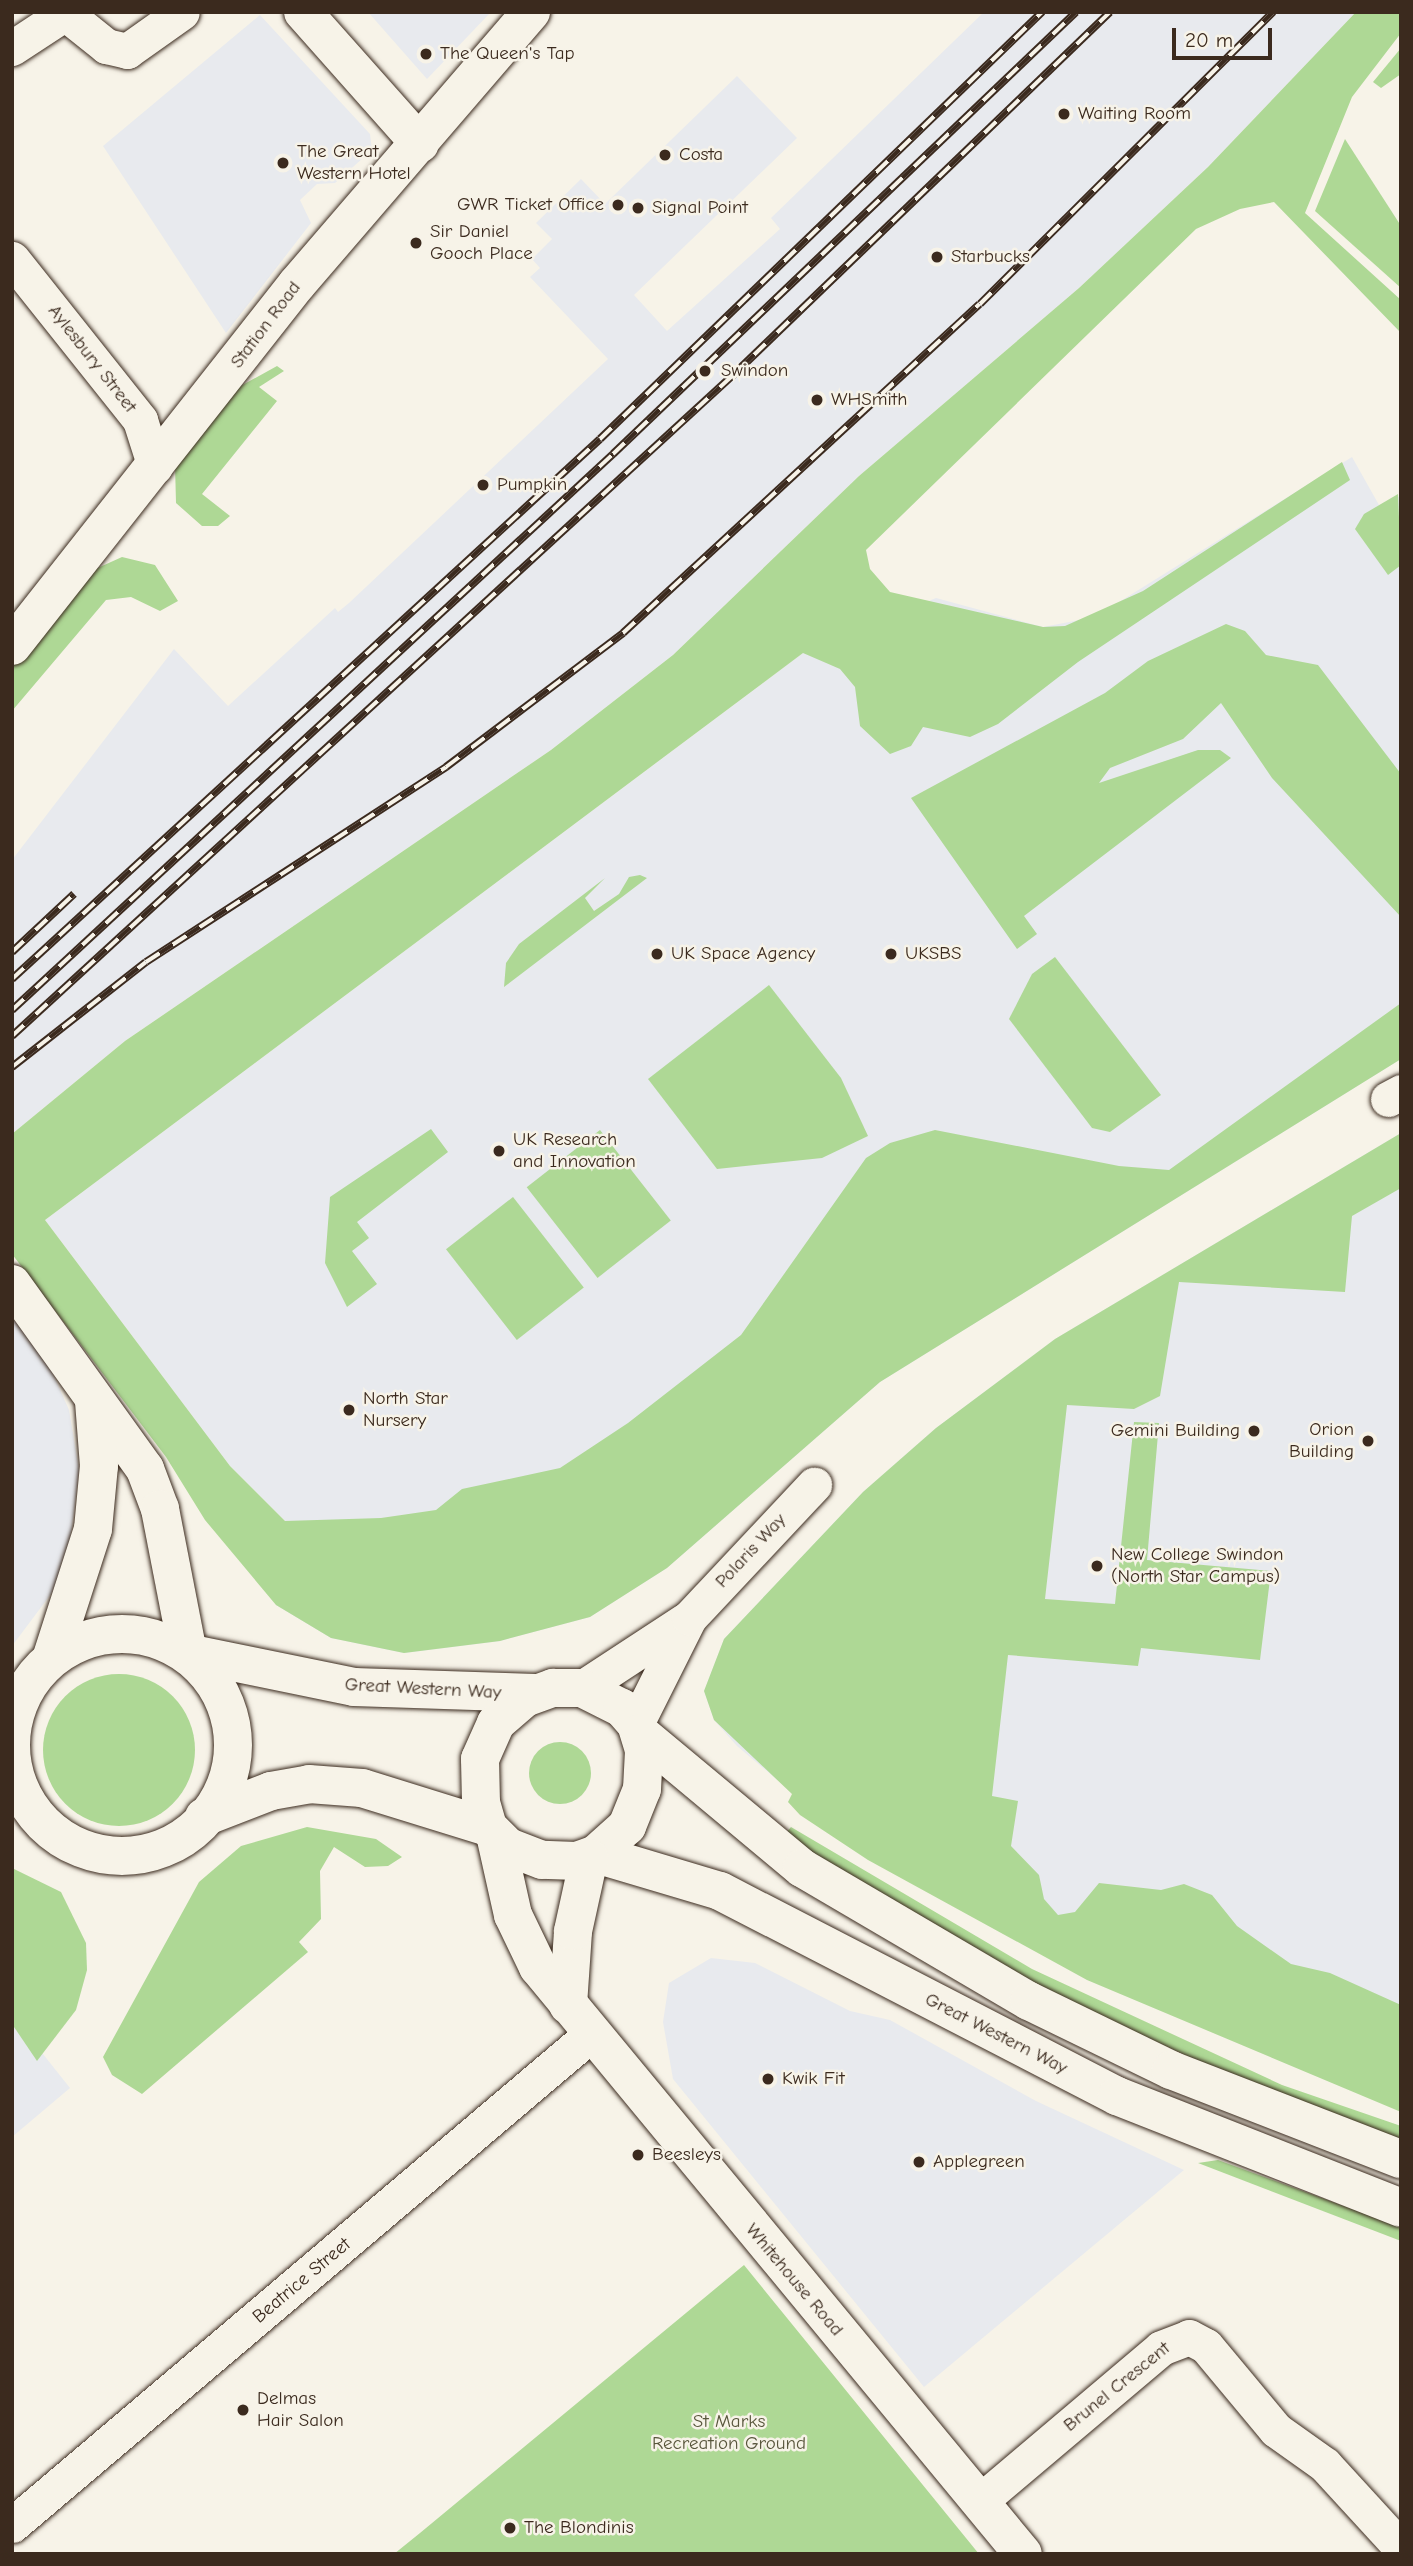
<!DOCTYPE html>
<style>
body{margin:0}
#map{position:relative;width:1413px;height:2566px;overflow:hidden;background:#f7f3e8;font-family:"Comic Neue",sans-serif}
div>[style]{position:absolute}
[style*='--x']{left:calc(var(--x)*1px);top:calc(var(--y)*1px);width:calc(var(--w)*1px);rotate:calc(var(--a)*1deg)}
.built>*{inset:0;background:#e8eaee}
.green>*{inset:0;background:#aed895;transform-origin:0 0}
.round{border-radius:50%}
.roads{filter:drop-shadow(0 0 2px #3b2a1e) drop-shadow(0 0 2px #3b2a1e)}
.street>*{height:35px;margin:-17.5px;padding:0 17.5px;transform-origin:17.5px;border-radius:17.5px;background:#f7f3e8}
.secondary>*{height:38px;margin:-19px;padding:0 19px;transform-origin:19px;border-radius:19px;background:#f7f3e8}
.secondary>.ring{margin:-19px;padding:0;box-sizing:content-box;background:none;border:38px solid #f7f3e8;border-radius:50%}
.rail>*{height:8px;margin-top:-4px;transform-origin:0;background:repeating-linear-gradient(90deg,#f7f3e8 0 16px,#3b2a1e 0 32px);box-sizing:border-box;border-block:2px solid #3b2a1e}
.dots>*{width:19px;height:19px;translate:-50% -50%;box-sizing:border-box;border:4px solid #f7f3e8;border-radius:50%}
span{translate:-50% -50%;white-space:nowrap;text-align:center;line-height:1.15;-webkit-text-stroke:5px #f7f3e8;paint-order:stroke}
.poi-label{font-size:19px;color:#3b2a1e}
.left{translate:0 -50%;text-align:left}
.right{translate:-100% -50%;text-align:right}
.street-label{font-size:19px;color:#3b2a1e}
.park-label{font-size:19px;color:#58563c}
.frame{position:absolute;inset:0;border:14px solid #3b2a1e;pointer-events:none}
.scale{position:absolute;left:1172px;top:28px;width:100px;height:32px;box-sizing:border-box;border:4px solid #3b2a1e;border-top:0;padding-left:9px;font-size:21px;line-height:24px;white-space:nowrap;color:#3b2a1e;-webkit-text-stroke:5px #f7f3e8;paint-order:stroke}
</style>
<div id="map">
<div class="built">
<i style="clip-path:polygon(368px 12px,491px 12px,427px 79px)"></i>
<i style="clip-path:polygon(984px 12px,1356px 12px,1208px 167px,1079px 288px,859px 476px,673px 655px,551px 750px,125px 1041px,12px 1134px,12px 860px,174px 649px,228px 706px,335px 608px,338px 612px,349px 603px,608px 359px,530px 277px,540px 268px,532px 259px,552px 239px,536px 223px,581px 179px,605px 204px,737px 76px,797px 138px,634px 295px,667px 331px,780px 229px,771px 218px)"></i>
<i style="clip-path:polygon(260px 15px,370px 134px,372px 150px,335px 183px,317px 184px,300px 200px,311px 223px,226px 333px,103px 146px)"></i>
<i style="clip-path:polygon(1352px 457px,1379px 505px,1401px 496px,1401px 1059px,880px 1382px,667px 1568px,590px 1617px,500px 1641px,404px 1653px,331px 1638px,276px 1605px,285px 1521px,230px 1466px,45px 1220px,803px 653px,936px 598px,1043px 627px,1095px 617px)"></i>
<i style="clip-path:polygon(1401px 1133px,1401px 2106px,819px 1815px,737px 1746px,714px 1720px,704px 1691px,724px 1639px,863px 1492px,936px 1428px,1055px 1339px)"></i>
<i style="clip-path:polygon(12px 1312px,50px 1367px,69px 1410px,79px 1470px,71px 1534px,54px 1590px,12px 1646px)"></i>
<i style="clip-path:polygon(12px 1876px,35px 2044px,70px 2088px,12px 2137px)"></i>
<i style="clip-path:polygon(711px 1958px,755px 1963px,850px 2011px,890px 2020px,1036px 2101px,1184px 2170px,924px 2387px,673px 2079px,663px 2022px,669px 1983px)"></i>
</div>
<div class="green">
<i style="clip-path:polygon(1356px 12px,1401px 12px,1401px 33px,1352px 97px,1305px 213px,1401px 300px,1401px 333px,1274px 202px,1240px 209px,1196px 229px,866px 550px,870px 569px,890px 592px,1043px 627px,1065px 626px,1143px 591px,1342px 462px,1350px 480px,1078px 662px,998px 724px,970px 737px,923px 727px,911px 746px,890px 754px,860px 726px,855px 687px,840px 669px,803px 653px,45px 1220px,230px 1466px,285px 1521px,381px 1518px,436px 1510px,462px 1489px,560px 1468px,628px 1423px,741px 1335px,866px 1158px,890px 1143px,935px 1130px,1119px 1166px,1169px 1170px,1401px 1003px,1401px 1059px,880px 1382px,667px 1568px,590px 1617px,500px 1641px,404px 1653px,331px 1638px,276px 1605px,205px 1520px,166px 1457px,12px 1254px,12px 1134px,125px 1041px,551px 750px,673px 655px,859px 476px,1079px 288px,1208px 167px)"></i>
<i style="clip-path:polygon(1401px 48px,1401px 74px,1381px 88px,1373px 82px)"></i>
<i style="clip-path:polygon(1345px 139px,1401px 226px,1401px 288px,1315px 211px)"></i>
<i style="clip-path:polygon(277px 366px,284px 371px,259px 387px,277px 401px,202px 494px,230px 516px,218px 526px,202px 526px,176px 503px,175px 465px,237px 388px)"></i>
<i style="clip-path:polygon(1398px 494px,1401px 565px,1388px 575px,1355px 529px,1364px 514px)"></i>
<i style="clip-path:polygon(122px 557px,155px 565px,178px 601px,160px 611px,131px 597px,106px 600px,12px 711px,12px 663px,91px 571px)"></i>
<i style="clip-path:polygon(1226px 624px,1245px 631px,1266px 655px,1318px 665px,1401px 774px,1401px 917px,1272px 778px,1221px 703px,1183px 739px,1110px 768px,1099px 783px,1198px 750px,1220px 750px,1231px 758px,1024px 916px,1037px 934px,1017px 949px,911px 798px,1105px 693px,1148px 661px)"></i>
<i style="clip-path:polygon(640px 875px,647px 878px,504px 987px,506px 963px,519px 944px,605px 878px,585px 898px,594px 911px,619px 894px,629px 877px)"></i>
<i style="clip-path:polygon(1055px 957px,1161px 1095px,1110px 1132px,1092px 1128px,1009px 1019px,1032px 974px)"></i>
<i style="clip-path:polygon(769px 985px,841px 1078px,868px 1136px,822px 1158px,717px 1169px,648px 1079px)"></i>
<i style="clip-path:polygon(431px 1129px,448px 1152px,357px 1222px,369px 1238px,352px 1251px,377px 1284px,347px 1307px,325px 1263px,330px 1197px)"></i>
<i style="left:600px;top:1130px;width:115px;height:93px;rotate:52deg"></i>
<i style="clip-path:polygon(1401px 1133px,1401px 1188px,1352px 1216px,1345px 1292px,1179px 1282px,1160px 1396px,1134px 1409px,1067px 1405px,1045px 1599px,1115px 1604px,1134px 1422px,1159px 1423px,1147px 1560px,1271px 1571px,1260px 1660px,1141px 1648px,1138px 1666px,1008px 1655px,992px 1796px,1018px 1801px,1011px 1846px,1039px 1875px,1044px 1899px,1058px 1915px,1075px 1912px,1099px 1883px,1161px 1890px,1184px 1884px,1212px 1895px,1237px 1926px,1291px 1964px,1330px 1973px,1401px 2005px,1401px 2112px,1087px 1980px,868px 1860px,800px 1815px,788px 1802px,792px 1794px,714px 1720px,704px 1691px,724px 1639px,863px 1492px,936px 1428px,1055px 1339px)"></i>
<i style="left:513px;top:1197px;width:115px;height:85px;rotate:52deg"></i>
<i class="round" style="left:43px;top:1674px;width:152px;height:152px"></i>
<i class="round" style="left:529px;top:1742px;width:62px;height:62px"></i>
<i style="clip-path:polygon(307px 1827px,376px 1839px,402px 1857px,388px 1866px,365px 1867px,334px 1847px,320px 1871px,321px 1919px,299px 1942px,308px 1952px,142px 2094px,112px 2075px,103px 2057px,199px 1882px,241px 1846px)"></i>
<i style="clip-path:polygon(791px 1827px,1032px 1969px,1282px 2085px,1401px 2126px,1401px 2140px,1235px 2078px,1052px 1994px,849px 1877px,785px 1834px)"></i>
<i style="clip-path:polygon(12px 1868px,61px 1892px,86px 1943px,87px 1970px,76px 2010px,37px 2061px,12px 2024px)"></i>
<i style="clip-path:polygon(1218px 2160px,1401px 2227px,1401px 2241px,1198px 2163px)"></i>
<i style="clip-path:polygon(744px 2265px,979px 2554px,394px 2554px,420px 2533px)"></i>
</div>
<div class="roads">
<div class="street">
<i style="--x:12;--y:48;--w:64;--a:-33.4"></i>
<i style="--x:65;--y:13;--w:53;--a:38.8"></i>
<i style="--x:106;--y:46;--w:22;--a:13"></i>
<i style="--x:127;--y:51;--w:67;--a:-35.3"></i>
<i style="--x:12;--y:259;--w:206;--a:51.5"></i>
<i style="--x:140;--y:420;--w:49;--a:72.3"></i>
<i style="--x:1388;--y:1099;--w:15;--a:-28"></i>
<i style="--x:582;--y:1688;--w:122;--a:-33.3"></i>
<i style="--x:636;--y:1724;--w:119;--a:-63.4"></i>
<i style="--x:689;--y:1618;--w:183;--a:-46.8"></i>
<i style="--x:979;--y:2502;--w:238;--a:-40.2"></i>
<i style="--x:1161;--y:2348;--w:30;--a:-21"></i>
<i style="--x:1189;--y:2337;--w:19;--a:28"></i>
<i style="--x:1206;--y:2346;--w:109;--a:50.2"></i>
<i style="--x:1276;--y:2430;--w:60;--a:35.5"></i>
<i style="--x:1325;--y:2465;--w:113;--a:47.5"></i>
<i style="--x:12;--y:2525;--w:758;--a:-40.29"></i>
</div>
<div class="secondary">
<i style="--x:303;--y:12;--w:176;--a:48.4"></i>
<i style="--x:12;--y:646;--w:461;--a:-51.8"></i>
<i style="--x:297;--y:284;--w:359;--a:-49.3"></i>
<i style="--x:12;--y:1284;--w:228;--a:54.3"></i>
<i style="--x:145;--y:1469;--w:43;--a:69.4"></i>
<i style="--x:160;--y:1509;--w:147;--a:79"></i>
<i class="ring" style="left:11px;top:1634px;width:184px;height:184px"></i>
<i style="--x:188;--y:1653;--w:169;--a:11.6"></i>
<i style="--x:354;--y:1687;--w:181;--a:1.9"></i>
<i style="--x:52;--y:1656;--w:133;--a:-72.1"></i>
<i style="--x:93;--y:1529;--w:63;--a:-84.6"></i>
<i style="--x:99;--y:1466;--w:65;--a:-94.4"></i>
<i style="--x:553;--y:1688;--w:29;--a:0"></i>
<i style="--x:582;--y:1688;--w:45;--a:26.6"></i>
<i style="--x:622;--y:1708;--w:21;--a:49"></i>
<i style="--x:636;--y:1724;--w:28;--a:73"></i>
<i style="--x:644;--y:1751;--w:38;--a:93"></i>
<i style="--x:642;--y:1789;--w:40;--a:112"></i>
<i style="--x:627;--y:1826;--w:42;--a:137.9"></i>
<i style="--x:596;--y:1854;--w:20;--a:160"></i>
<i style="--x:577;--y:1861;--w:35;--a:-178"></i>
<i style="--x:542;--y:1860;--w:36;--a:-159"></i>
<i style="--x:508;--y:1847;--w:28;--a:-135"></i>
<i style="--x:488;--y:1827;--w:25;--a:-106"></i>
<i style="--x:481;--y:1803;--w:44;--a:-91.3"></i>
<i style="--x:480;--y:1759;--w:39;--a:-66"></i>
<i style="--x:496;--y:1723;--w:38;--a:-41"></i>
<i style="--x:525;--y:1698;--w:30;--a:-20"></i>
<i style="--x:640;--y:1733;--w:211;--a:39.8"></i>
<i style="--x:802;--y:1868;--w:263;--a:30.4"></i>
<i style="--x:1029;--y:2001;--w:158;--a:25.9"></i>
<i style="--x:1171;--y:2070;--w:247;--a:21.2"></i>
<i style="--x:204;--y:1817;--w:72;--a:-21.2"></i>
<i style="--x:271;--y:1791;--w:39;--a:-10"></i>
<i style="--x:309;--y:1784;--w:53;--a:4.3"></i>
<i style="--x:362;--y:1788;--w:132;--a:17.2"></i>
<i style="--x:496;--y:1839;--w:78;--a:77.4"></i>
<i style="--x:513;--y:1915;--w:58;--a:64.3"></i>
<i style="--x:538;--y:1967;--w:761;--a:50.44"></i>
<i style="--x:596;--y:1854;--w:129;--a:16.6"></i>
<i style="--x:720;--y:1891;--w:447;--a:27.3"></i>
<i style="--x:1117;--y:2096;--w:305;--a:21.5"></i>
<i style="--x:568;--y:2005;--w:74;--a:-86.1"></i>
<i style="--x:573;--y:1931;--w:75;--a:-77.6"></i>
</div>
</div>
<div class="rail">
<i style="--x:12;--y:952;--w:85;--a:-43.1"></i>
<i style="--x:12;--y:979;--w:798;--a:-42.56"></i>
<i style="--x:600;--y:439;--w:615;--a:-44.01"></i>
<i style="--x:12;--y:1010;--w:819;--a:-42.77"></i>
<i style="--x:613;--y:454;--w:640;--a:-43.67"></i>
<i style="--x:12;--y:1036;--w:975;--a:-42.51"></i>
<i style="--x:731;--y:377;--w:526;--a:-43.92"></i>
<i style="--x:12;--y:1067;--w:170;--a:-38.1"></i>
<i style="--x:146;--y:962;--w:358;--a:-33"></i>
<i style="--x:446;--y:767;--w:222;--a:-37.1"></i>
<i style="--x:623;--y:633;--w:485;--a:-42.7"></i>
<i style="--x:980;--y:304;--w:414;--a:-44.9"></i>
</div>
<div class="dots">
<i style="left:426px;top:54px;background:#3b2a1e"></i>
<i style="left:1064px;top:114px;background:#3b2a1e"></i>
<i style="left:665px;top:155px;background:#3b2a1e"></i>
<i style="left:283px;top:163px;background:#3b2a1e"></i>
<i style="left:618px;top:205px;background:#3b2a1e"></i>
<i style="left:638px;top:208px;background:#3b2a1e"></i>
<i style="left:416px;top:243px;background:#3b2a1e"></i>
<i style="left:937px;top:257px;background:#3b2a1e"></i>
<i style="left:705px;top:371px;background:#3b2a1e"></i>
<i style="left:817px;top:400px;background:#3b2a1e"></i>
<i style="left:483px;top:485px;background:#3b2a1e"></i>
<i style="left:657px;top:954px;background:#3b2a1e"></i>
<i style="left:891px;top:954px;background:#3b2a1e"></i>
<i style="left:499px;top:1151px;background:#3b2a1e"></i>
<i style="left:349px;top:1410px;background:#3b2a1e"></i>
<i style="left:1254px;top:1431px;background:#3b2a1e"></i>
<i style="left:1368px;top:1441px;background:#3b2a1e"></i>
<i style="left:1097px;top:1566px;background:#3b2a1e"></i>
<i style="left:768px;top:2079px;background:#3b2a1e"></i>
<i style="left:638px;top:2155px;background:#3b2a1e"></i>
<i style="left:919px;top:2162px;background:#3b2a1e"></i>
<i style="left:243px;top:2410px;background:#3b2a1e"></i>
<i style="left:510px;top:2528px;background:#3b2a1e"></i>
</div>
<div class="poi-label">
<span class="left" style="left:440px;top:54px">The Queen's Tap</span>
<span class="left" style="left:1078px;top:114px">Waiting Room</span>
<span class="left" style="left:297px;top:163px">The Great<br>Western Hotel</span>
<span class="left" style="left:679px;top:155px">Costa</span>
<span class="right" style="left:604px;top:205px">GWR Ticket Office</span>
<span class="left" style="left:652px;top:208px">Signal Point</span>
<span class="left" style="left:430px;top:243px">Sir Daniel<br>Gooch Place</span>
<span class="left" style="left:951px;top:257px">Starbucks</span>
<span class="left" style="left:721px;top:371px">Swindon</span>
<span class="left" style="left:831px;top:400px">WHSmith</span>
<span class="left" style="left:497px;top:485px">Pumpkin</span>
<span class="left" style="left:671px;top:954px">UK Space Agency</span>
<span class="left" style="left:905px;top:954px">UKSBS</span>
<span class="left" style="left:513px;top:1151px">UK Research<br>and Innovation</span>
<span class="left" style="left:363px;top:1410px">North Star<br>Nursery</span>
<span class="right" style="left:1354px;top:1441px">Orion<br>Building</span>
<span class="right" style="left:1240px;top:1431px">Gemini Building</span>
<span class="left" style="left:1111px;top:1566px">New College Swindon<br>(North Star Campus)</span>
<span class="left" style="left:782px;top:2079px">Kwik Fit</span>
<span class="left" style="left:652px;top:2155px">Beesleys</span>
<span class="left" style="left:933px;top:2162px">Applegreen</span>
<span class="left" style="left:257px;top:2410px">Delmas<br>Hair Salon</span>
<span class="left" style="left:524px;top:2528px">The Blondinis</span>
</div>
<div class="street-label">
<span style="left:266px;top:325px;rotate:-53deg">Station Road</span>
<span style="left:92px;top:359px;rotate:52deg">Aylesbury Street</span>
<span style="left:751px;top:1551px;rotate:-47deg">Polaris Way</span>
<span style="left:423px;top:1689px;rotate:3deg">Great Western Way</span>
<span style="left:996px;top:2034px;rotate:27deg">Great Western Way</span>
<span style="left:794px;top:2280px;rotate:50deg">Whitehouse Road</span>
<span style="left:302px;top:2281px;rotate:-40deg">Beatrice Street</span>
<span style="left:1117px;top:2387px;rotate:-39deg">Brunel Crescent</span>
</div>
<div class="park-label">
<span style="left:729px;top:2433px">St Marks<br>Recreation Ground</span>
</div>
<div class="frame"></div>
<div class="scale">20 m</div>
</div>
